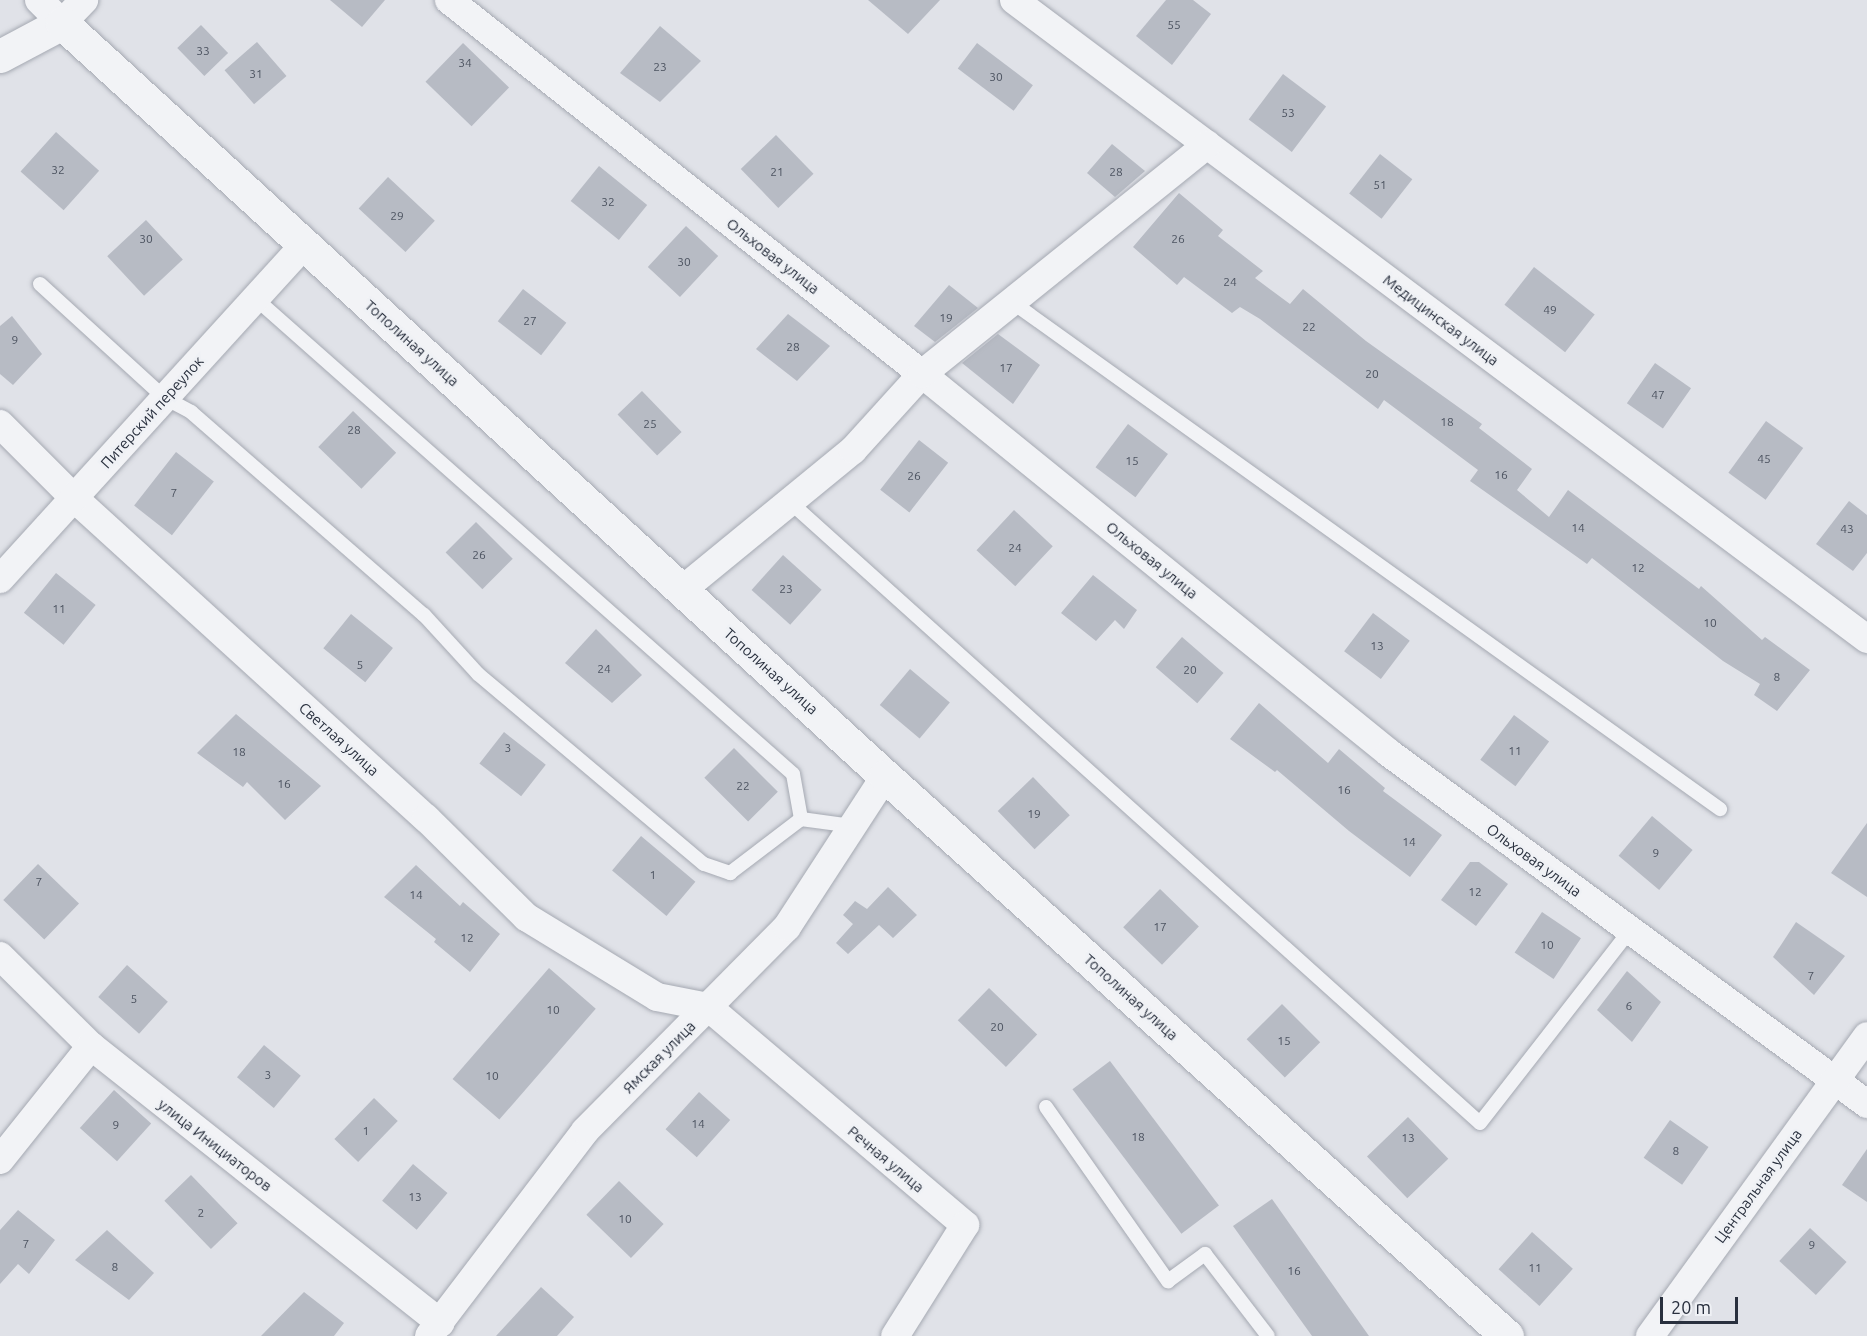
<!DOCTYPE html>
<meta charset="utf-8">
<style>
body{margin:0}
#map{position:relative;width:1867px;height:1336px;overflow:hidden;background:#e0e2e8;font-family:Ubuntu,sans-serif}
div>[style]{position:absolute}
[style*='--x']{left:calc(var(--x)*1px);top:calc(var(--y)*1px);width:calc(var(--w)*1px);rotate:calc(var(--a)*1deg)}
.building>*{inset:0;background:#b7bbc4;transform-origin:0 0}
.roads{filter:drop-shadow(0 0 2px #a5a9b2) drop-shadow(0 0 2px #a5a9b2)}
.service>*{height:14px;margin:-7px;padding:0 7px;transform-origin:7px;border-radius:7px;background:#f2f3f6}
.minor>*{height:28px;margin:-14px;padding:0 14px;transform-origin:14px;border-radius:14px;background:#f2f3f6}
.tertiary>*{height:33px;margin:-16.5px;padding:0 16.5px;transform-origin:16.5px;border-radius:16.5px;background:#f2f3f6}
span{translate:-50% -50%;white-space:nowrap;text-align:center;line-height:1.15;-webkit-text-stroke:5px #eff1f5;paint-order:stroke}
.number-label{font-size:12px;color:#4c5360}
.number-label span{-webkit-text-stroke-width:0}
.street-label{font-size:15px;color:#29303e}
.scale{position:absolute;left:1660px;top:1297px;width:78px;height:27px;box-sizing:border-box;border:3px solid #29303e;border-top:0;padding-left:8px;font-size:18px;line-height:21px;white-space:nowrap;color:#29303e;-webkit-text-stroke:4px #eff1f5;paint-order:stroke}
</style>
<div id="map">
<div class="building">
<i style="clip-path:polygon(330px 0,385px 0,362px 27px)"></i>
<i style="clip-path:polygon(868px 0,940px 0,908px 34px)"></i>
<i style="clip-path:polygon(1166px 0,1193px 0,1211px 14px,1172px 65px,1136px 36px)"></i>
<i style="left:201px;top:25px;width:39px;height:33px;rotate:46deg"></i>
<i style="clip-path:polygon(660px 26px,701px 61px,660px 102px,620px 73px)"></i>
<i style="left:257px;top:42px;width:45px;height:43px;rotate:49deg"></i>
<i style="left:463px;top:43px;width:64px;height:54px;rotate:44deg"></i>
<i style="left:977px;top:43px;width:70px;height:32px;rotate:37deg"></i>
<i style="left:1283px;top:74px;width:54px;height:57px;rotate:37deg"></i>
<i style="left:56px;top:132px;width:58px;height:53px;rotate:42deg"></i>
<i style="left:776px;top:135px;width:54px;height:49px;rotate:46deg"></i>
<i style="clip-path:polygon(1112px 144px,1145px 171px,1115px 197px,1087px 173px)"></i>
<i style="left:1380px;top:154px;width:41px;height:50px;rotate:38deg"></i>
<i style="left:599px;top:166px;width:62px;height:45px;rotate:39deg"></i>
<i style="left:388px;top:177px;width:64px;height:43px;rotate:43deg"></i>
<i style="clip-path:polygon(1179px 193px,1223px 230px,1218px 236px,1263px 271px,1255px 278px,1290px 304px,1303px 289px,1366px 341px,1482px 424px,1479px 428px,1532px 469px,1517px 490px,1549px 517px,1568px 490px,1699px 589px,1701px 586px,1762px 640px,1765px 637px,1810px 670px,1777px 711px,1754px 695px,1760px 684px,1723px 661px,1592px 558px,1587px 564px,1470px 481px,1478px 470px,1384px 400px,1378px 409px,1260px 319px,1240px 307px,1232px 313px,1184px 277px,1177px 285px,1133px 247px)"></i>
<i style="left:146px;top:220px;width:54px;height:53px;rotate:47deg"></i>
<i style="left:686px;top:226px;width:44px;height:56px;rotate:43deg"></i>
<i style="left:1534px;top:267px;width:77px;height:48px;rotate:38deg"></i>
<i style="clip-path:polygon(949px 285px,978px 308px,935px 342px,914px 326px)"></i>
<i style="left:523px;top:289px;width:55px;height:41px;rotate:38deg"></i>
<i style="clip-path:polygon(788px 314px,830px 346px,797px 381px,756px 349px)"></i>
<i style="clip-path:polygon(12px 316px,42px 354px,13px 385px,0 374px,0 326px)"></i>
<i style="clip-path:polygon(998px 334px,1040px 365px,1013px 404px,962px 363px)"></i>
<i style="left:1655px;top:363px;width:44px;height:49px;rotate:35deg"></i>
<i style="left:642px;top:391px;width:57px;height:34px;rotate:46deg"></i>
<i style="left:353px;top:411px;width:60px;height:50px;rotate:44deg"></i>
<i style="left:1766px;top:421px;width:46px;height:64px;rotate:36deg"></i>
<i style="left:1128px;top:424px;width:50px;height:54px;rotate:37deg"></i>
<i style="left:919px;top:440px;width:37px;height:63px;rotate:38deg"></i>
<i style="left:176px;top:452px;width:48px;height:68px;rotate:38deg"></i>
<i style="clip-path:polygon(1849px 501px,1867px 515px,1867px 553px,1853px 571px,1816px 544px)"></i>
<i style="left:1014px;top:510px;width:53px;height:55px;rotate:43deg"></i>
<i style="left:476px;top:522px;width:52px;height:43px;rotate:45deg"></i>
<i style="left:783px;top:555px;width:52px;height:47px;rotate:42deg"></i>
<i style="left:56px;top:573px;width:51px;height:51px;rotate:39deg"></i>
<i style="clip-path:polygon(1093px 575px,1137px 610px,1124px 629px,1115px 620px,1096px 641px,1061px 613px)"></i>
<i style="left:1373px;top:613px;width:46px;height:48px;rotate:37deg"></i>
<i style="left:351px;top:614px;width:54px;height:44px;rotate:39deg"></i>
<i style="clip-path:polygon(596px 629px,642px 675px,612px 703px,565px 663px)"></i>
<i style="left:1182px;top:637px;width:55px;height:40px;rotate:41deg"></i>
<i style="left:910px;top:669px;width:52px;height:47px;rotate:40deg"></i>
<i style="clip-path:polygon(1259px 703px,1328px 763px,1339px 749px,1385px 788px,1383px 791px,1442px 835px,1410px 877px,1349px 831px,1277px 770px,1275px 772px,1230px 739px)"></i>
<i style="clip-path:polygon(236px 714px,321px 786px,285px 820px,247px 782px,243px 787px,197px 753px)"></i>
<i style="left:1514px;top:715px;width:44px;height:56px;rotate:37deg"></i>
<i style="left:504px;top:732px;width:53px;height:40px;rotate:38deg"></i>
<i style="left:734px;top:748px;width:62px;height:42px;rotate:45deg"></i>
<i style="left:1033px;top:777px;width:53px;height:49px;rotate:46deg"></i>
<i style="left:1652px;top:816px;width:53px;height:52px;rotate:40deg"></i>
<i style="clip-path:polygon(1867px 823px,1867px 897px,1831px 873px)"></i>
<i style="left:641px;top:836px;width:71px;height:45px;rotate:40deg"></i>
<i style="clip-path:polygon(1470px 862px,1479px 862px,1508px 884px,1476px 926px,1441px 900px)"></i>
<i style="left:38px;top:864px;width:57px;height:50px;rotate:44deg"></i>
<i style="clip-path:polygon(416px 865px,460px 906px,463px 902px,500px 934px,470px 972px,434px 942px,436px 939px,384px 897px)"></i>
<i style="clip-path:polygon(888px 887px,917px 915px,893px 938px,879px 925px,848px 954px,836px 943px,853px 924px,843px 915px,855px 901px,867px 909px)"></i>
<i style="left:1160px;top:889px;width:54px;height:53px;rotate:44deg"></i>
<i style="left:1542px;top:912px;width:47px;height:49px;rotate:34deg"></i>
<i style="clip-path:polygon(1796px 922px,1845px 956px,1814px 995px,1773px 957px)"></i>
<i style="left:127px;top:965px;width:55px;height:43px;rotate:42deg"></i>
<i style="left:549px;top:968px;width:62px;height:147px;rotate:41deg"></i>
<i style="clip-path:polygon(1627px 971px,1661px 1002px,1632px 1042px,1597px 1010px)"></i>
<i style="left:989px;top:988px;width:67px;height:45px;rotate:44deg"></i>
<i style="left:1282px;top:1004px;width:54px;height:50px;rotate:45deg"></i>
<i style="left:264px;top:1045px;width:48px;height:42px;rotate:40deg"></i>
<i style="left:1110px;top:1061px;width:181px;height:47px;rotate:53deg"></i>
<i style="left:114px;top:1090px;width:50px;height:51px;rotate:42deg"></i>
<i style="left:699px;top:1092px;width:42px;height:50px;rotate:42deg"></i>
<i style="left:374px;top:1098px;width:33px;height:57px;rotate:44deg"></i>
<i style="left:1408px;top:1117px;width:58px;height:57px;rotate:46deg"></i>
<i style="left:1670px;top:1120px;width:47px;height:46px;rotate:35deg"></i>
<i style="clip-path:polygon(1867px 1149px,1867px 1202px,1842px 1185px)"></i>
<i style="left:413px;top:1164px;width:45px;height:48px;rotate:40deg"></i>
<i style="left:191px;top:1175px;width:67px;height:37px;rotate:46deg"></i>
<i style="left:619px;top:1181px;width:62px;height:47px;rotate:44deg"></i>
<i style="clip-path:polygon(1272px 1199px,1369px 1336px,1312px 1336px,1233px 1226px)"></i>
<i style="clip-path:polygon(18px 1210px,55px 1240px,29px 1274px,18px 1264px,0 1284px,0 1230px)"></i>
<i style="left:1810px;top:1228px;width:50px;height:45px;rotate:43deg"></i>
<i style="clip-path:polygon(107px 1230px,154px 1273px,129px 1300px,75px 1260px)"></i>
<i style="left:1532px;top:1232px;width:55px;height:50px;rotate:42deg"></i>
<i style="clip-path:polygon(541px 1287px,574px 1317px,557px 1336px,496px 1336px)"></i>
<i style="clip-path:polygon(304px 1292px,344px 1323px,334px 1336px,261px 1336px)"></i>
</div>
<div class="roads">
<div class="service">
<i style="--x:40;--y:284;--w:169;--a:42.4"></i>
<i style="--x:165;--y:398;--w:30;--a:28"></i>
<i style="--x:191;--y:412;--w:309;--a:41.1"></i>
<i style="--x:424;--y:615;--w:80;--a:47.5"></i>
<i style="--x:478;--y:674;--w:295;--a:40.1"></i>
<i style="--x:704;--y:864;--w:28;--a:19"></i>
<i style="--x:730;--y:873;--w:89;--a:-37.3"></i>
<i style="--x:801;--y:819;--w:51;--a:7.8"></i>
<i style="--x:255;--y:298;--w:718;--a:41.5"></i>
<i style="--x:793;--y:774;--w:46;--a:79.9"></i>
<i style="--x:1012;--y:302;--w:871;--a:35.61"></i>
<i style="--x:790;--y:502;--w:928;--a:41.99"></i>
<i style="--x:1480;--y:1123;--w:244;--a:-52.1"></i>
<i style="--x:1046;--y:1107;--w:213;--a:55"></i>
<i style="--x:1168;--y:1281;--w:46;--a:-36.1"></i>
<i style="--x:1205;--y:1254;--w:103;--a:52.5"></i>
</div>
<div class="minor">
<i style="--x:39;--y:0;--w:33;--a:45"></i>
<i style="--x:62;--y:23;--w:32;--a:-46"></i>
<i style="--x:449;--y:0;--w:603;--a:38.33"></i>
<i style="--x:922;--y:374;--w:601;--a:39.06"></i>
<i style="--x:1389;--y:753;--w:593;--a:36.29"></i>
<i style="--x:1014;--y:0;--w:1066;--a:36.84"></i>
<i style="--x:0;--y:424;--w:105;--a:45"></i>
<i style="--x:74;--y:498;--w:476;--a:42.3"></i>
<i style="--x:426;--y:818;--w:141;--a:44.7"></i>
<i style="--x:526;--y:917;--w:153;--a:31.4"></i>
<i style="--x:657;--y:997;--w:52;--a:11.1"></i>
<i style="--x:708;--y:1007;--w:337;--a:40.3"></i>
<i style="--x:965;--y:1225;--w:131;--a:122.2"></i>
<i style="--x:0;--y:579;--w:452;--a:-47.7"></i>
<i style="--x:682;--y:590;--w:221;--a:-39.3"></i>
<i style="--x:853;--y:450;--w:103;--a:-47.8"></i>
<i style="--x:922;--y:374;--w:366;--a:-38.8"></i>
<i style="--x:0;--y:956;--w:128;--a:44.7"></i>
<i style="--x:91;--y:1046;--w:446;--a:38.4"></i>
<i style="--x:0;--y:1160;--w:146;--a:-51.4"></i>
<i style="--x:429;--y:1336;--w:258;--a:-52.7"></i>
<i style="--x:585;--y:1131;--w:287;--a:-45.3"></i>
<i style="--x:787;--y:927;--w:180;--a:-57"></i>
<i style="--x:1650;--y:1336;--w:370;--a:-54.1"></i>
</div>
<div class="tertiary">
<i style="--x:0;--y:56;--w:70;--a:-28"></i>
<i style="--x:62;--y:23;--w:1115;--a:42.46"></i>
<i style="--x:885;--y:776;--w:837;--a:42"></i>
</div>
</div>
<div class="number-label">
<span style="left:1174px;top:25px">55</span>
<span style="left:203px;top:51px">33</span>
<span style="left:465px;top:63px">34</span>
<span style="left:660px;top:67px">23</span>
<span style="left:256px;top:74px">31</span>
<span style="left:996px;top:77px">30</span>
<span style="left:1288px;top:113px">53</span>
<span style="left:58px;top:170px">32</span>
<span style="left:777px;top:172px">21</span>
<span style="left:1116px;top:172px">28</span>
<span style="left:1380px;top:185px">51</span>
<span style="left:608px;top:202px">32</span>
<span style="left:397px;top:216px">29</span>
<span style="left:146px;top:239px">30</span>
<span style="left:1178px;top:239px">26</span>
<span style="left:684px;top:262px">30</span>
<span style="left:1230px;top:282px">24</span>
<span style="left:1550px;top:310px">49</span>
<span style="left:946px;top:318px">19</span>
<span style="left:530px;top:321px">27</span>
<span style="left:1309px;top:327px">22</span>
<span style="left:15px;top:340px">9</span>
<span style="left:793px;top:347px">28</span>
<span style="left:1006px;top:368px">17</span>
<span style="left:1372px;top:374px">20</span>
<span style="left:1658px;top:395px">47</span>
<span style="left:1447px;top:422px">18</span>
<span style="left:650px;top:424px">25</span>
<span style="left:354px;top:430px">28</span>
<span style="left:1764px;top:459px">45</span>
<span style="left:1132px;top:461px">15</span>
<span style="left:1501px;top:475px">16</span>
<span style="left:914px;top:476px">26</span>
<span style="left:174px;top:493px">7</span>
<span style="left:1578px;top:528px">14</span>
<span style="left:1847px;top:529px">43</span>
<span style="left:1015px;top:548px">24</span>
<span style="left:479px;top:555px">26</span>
<span style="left:1638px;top:568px">12</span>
<span style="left:786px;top:589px">23</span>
<span style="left:59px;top:609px">11</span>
<span style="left:1710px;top:623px">10</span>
<span style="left:1377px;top:646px">13</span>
<span style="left:360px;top:665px">5</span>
<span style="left:604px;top:669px">24</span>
<span style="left:1190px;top:670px">20</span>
<span style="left:1777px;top:677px">8</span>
<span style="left:508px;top:748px">3</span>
<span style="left:1515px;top:751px">11</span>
<span style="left:239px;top:752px">18</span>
<span style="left:284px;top:784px">16</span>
<span style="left:743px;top:786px">22</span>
<span style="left:1344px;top:790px">16</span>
<span style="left:1034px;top:814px">19</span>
<span style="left:1409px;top:842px">14</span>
<span style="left:1656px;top:853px">9</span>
<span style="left:653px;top:875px">1</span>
<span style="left:39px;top:882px">7</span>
<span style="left:1475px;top:892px">12</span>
<span style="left:416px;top:895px">14</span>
<span style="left:1160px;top:927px">17</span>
<span style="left:467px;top:938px">12</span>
<span style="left:1547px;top:945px">10</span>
<span style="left:1811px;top:976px">7</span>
<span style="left:134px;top:999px">5</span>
<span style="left:1629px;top:1006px">6</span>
<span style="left:553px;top:1010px">10</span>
<span style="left:997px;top:1027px">20</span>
<span style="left:1284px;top:1041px">15</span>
<span style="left:268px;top:1075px">3</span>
<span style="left:492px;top:1076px">10</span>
<span style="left:698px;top:1124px">14</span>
<span style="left:116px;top:1125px">9</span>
<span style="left:366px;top:1131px">1</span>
<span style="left:1138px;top:1137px">18</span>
<span style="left:1408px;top:1138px">13</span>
<span style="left:1676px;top:1151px">8</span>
<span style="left:415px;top:1197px">13</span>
<span style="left:201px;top:1213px">2</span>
<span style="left:625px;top:1219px">10</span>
<span style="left:26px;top:1244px">7</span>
<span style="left:1812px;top:1245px">9</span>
<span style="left:115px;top:1267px">8</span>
<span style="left:1535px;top:1268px">11</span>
<span style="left:1294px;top:1271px">16</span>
</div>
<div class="street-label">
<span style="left:773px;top:256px;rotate:38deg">Ольховая улица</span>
<span style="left:1441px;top:320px;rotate:37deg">Медицинская улица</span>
<span style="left:412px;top:343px;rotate:42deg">Тополиная улица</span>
<span style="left:152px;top:412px;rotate:-48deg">Питерский переулок</span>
<span style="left:1152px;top:560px;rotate:39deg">Ольховая улица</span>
<span style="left:771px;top:671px;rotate:42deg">Тополиная улица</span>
<span style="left:339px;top:739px;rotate:42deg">Светлая улица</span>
<span style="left:1534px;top:860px;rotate:36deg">Ольховая улица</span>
<span style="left:1131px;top:997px;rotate:42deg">Тополиная улица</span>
<span style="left:659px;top:1057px;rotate:-45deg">Ямская улица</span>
<span style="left:215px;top:1145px;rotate:38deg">улица Инициаторов</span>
<span style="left:886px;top:1159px;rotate:40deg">Речная улица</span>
<span style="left:1758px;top:1186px;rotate:-54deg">Центральная улица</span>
</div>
<div class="scale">20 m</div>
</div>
